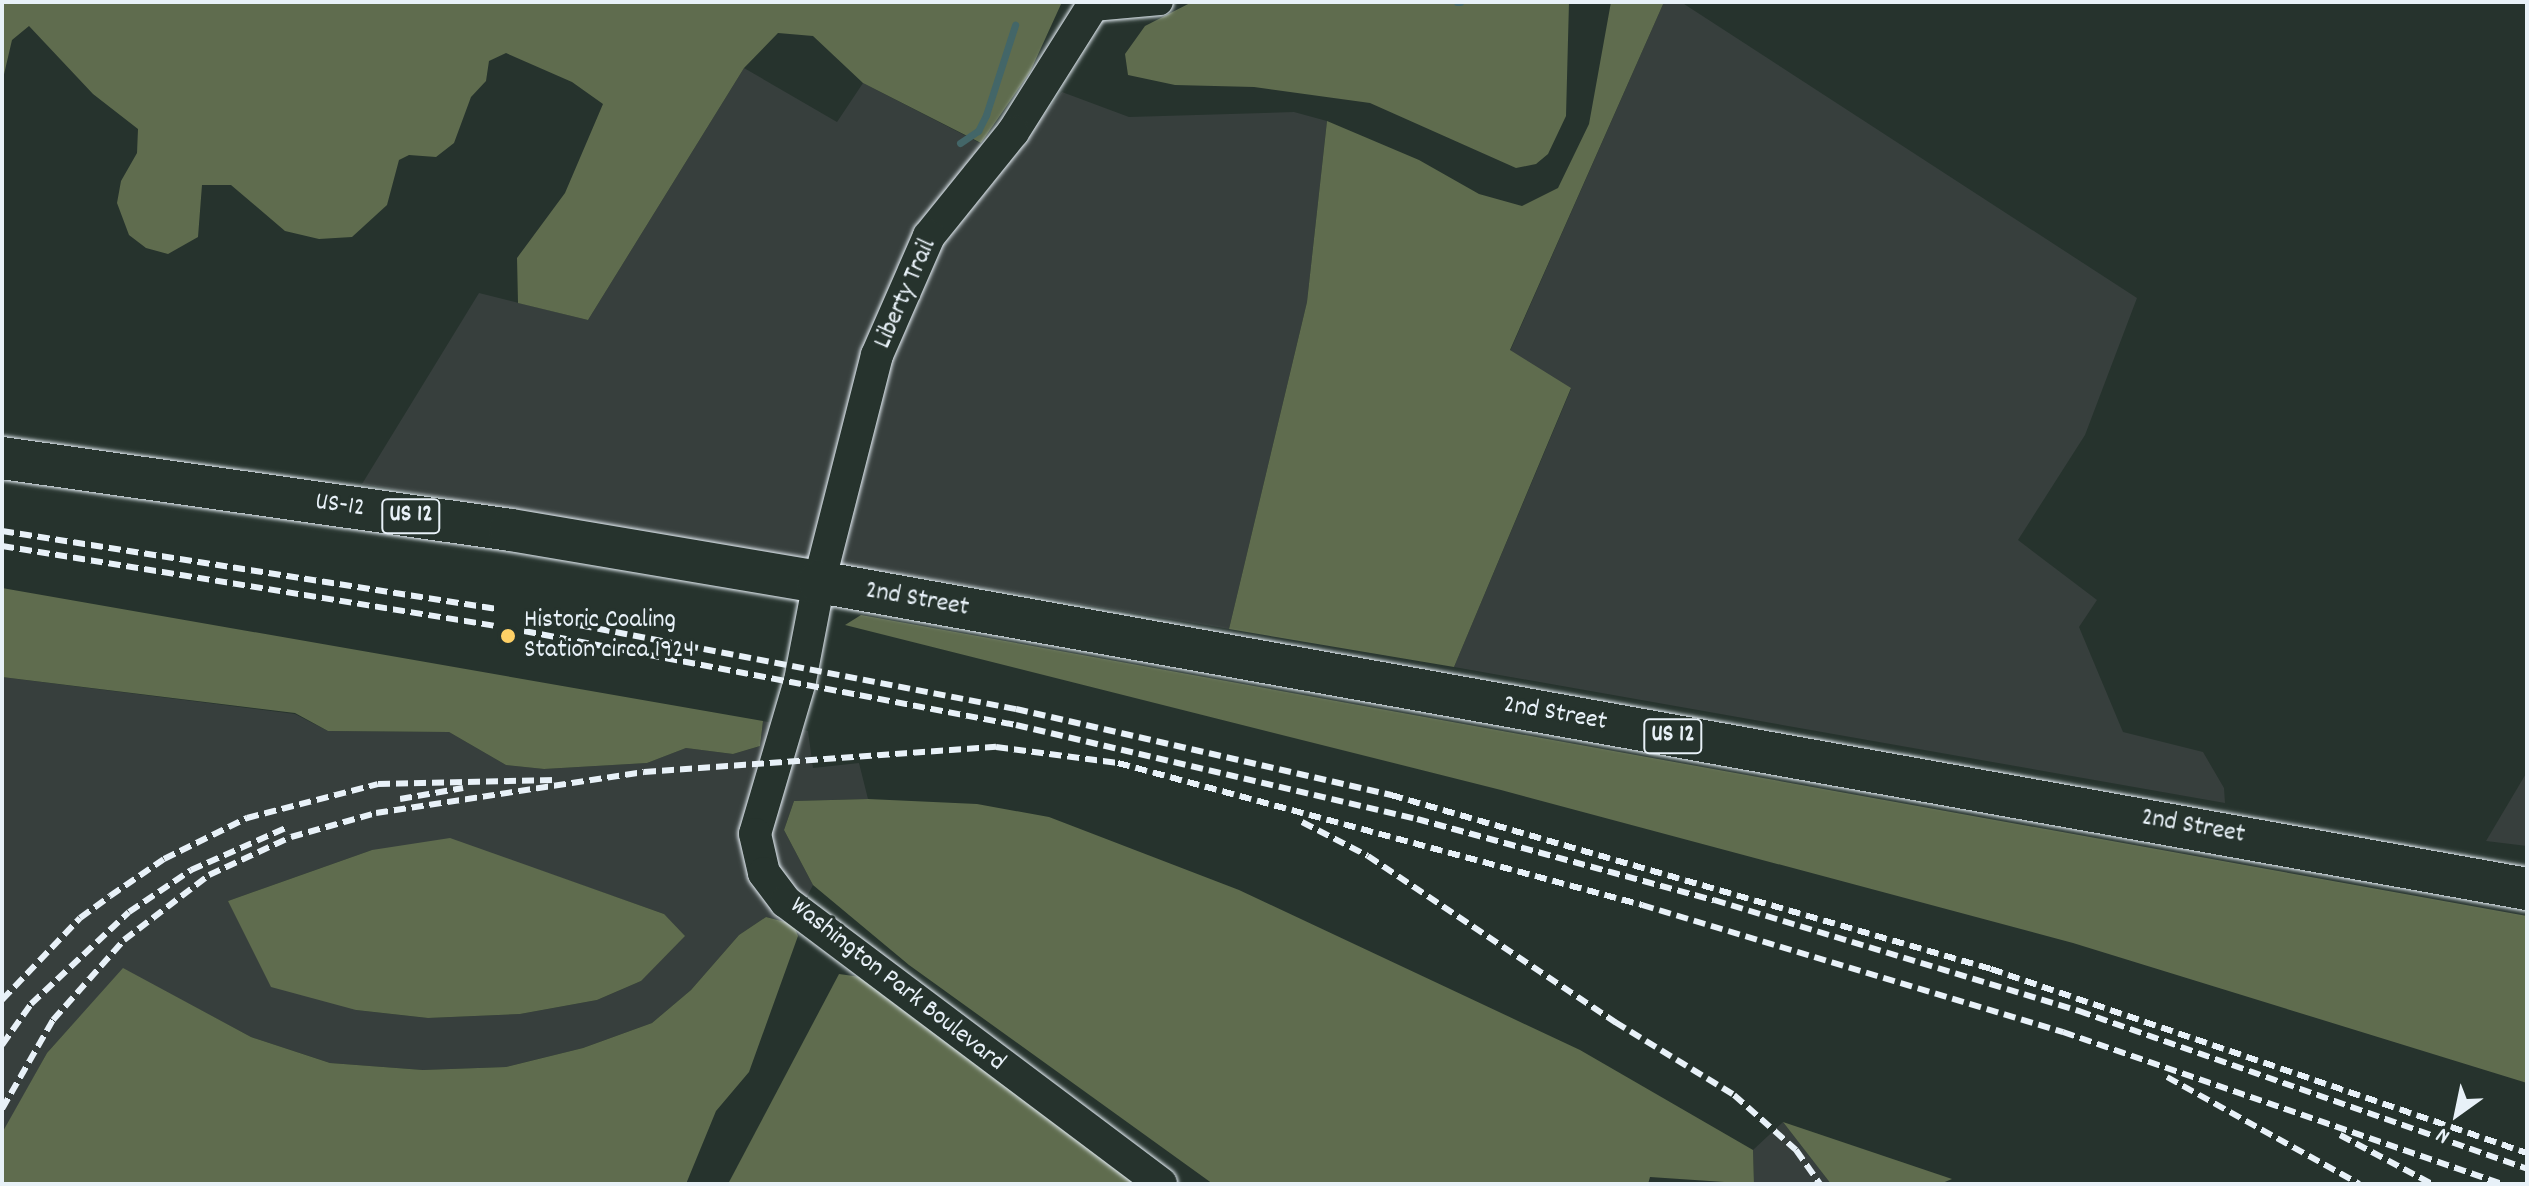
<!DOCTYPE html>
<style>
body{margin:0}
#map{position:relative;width:2529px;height:1186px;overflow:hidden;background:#26332d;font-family:Dekko,sans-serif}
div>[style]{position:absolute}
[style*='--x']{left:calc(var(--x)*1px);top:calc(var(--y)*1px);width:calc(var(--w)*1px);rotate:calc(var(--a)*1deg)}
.built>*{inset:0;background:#373f3d}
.green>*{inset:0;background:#5f6c4e}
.stream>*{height:7px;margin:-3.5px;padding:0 3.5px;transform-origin:3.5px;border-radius:3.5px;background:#436668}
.roads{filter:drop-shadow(0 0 2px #e8f1f8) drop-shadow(0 0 2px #e8f1f8)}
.minor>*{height:26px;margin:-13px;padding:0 13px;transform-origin:13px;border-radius:13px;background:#26332d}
.tertiary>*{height:32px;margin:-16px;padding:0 16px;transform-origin:16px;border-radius:16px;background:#26332d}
.primary>*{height:42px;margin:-21px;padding:0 21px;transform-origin:21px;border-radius:21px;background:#26332d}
.rail>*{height:6px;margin-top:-3px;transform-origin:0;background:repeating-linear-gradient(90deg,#e8f1f8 0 12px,transparent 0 18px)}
.dots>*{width:22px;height:22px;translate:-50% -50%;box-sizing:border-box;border:4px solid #26332d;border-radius:50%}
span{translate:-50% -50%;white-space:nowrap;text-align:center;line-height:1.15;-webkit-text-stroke:6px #26332d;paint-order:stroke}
.shield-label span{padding:2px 6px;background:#26332d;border:2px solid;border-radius:6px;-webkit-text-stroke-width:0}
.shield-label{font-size:24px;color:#e8f1f8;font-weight:700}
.street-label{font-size:26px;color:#e8f1f8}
.poi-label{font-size:26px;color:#e8f1f8}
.left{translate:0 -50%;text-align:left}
.frame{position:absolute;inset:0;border:4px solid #e8f1f8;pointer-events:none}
.north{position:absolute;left:2417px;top:1074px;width:80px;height:80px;-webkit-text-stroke:6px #26332d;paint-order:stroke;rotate:213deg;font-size:22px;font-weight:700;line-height:32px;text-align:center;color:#e8f1f8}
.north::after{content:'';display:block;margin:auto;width:28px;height:36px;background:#e8f1f8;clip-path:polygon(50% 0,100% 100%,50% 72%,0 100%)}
</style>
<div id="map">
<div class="built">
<i style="clip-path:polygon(1664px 2px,1681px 2px,2137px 298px,2085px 435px,2018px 540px,2097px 600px,2079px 627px,2123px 732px,2203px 752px,2224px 788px,2225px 803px,1454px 667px,1571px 389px,1510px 351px)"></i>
<i style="clip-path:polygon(744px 68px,837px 122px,863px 83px,1009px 158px,1062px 92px,1129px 117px,1294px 112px,1327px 121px,1307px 302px,1229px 629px,362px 484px,479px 293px,588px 320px)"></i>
<i style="clip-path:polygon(evenodd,2px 677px,295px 714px,328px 731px,449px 732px,506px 765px,544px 769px,647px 763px,686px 748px,733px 754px,760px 746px,763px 721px,808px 731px,813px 768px,859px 763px,868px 799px,794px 801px,784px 830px,813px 885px,793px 924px,766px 917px,739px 935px,691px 990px,652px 1023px,583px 1048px,506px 1067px,423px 1070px,330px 1063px,251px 1037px,123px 969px,47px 1053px,3px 1133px,2px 677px,372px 850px,536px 869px,664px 914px,641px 981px,597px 1000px,520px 1014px,428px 1018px,356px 1010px,228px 901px,372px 850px)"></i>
<i style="clip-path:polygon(2527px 772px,2527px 846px,2486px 841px)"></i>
<i style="clip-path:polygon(1783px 1122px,1831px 1184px,1754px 1184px,1753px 1150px)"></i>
</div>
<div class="green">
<i style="clip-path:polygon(2px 2px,1062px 2px,1030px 72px,981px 143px,863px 83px,813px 36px,778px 33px,744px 68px,588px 320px,518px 303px,517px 258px,565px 193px,603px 104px,572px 82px,506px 53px,489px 61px,486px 81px,471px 97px,454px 143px,436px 157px,409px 155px,399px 160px,387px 205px,352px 237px,319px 239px,285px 231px,231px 185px,202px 185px,198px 237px,168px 254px,146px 248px,129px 235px,117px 203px,121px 181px,137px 153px,138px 129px,93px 94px,29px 26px,12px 40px,2px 83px)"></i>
<i style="clip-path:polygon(1192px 2px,1569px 2px,1566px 116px,1548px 154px,1536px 164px,1516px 168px,1370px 103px,1254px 87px,1175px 85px,1128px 75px,1125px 54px,1145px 26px)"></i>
<i style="clip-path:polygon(1611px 2px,1664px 2px,1510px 350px,1571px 388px,1454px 667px,1229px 629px,1307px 302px,1327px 121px,1419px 160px,1479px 194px,1522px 206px,1558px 188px,1589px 124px)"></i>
<i style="clip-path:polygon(2px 588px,763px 721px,760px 746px,733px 754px,686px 748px,647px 763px,544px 769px,506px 765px,449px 732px,328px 731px,295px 713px,2px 677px)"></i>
<i style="clip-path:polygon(861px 615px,2527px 916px,2527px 1083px,2073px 943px,1501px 790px,845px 625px)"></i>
<i style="clip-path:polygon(868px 799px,977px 804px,1049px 817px,1239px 890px,1580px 1050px,1753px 1150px,1754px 1184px,1650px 1177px,1648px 1184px,1213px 1184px,909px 965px,813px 885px,784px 830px,794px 801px)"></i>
<i style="clip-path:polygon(450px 838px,664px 914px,685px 936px,641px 981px,597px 1000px,520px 1014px,428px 1018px,356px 1010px,271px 987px,228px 901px,372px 850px)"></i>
<i style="clip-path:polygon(766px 917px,793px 924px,798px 936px,749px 1072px,716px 1111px,686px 1184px,2px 1184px,2px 1133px,47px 1053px,123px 968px,251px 1037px,330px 1063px,423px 1070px,506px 1067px,583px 1048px,652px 1023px,691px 990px,739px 935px)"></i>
<i style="clip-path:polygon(839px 974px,882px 980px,1138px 1184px,728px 1184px)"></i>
<i style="clip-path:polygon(1783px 1122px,1952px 1179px,1940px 1184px,1831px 1184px)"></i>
</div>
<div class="stream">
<i style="--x:1457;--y:2;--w:3;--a:0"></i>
<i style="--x:960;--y:143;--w:22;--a:-34"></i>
<i style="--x:978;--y:131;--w:18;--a:-63"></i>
<i style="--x:986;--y:115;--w:95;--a:-72.1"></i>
</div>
<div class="roads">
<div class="minor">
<i style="--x:1093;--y:8;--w:67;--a:-5.1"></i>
</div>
<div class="tertiary">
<i style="--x:1095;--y:2;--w:154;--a:122.2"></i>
<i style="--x:1013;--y:132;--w:134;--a:128.9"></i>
<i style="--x:929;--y:236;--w:130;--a:113.6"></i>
<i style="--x:877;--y:355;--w:234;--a:104.3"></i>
<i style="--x:819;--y:582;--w:101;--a:100.9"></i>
<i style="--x:800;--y:681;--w:159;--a:106.4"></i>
<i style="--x:755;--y:834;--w:40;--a:77"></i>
<i style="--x:764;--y:873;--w:36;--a:53"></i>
<i style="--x:786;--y:902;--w:469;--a:36.9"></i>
</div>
<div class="primary">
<i style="--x:2;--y:458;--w:514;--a:8.05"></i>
<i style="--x:511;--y:530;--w:312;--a:9.6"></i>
<i style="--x:819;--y:582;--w:1735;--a:10.19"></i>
</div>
</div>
<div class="rail">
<i style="--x:2;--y:531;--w:501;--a:8.95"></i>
<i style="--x:2;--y:546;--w:498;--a:9.2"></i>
<i style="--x:527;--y:615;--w:498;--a:10.9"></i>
<i style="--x:1016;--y:709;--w:385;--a:12.9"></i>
<i style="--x:1391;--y:795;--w:625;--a:16.17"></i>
<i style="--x:1991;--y:969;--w:567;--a:18.95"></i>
<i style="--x:524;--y:631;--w:501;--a:10.82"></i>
<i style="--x:1016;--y:725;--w:412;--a:13.2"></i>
<i style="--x:1417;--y:819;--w:308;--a:15.3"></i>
<i style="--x:1714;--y:900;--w:382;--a:16.9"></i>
<i style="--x:2079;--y:1011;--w:475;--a:19.4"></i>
<i style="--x:400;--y:799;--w:64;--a:-9.9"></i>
<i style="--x:1302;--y:822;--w:74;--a:27.3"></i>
<i style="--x:1368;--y:856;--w:298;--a:33.9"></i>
<i style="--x:1615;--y:1022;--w:140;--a:31.5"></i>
<i style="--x:1734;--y:1095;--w:83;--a:41.6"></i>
<i style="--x:1796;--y:1150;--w:42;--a:54.8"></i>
<i style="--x:2;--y:1000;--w:113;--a:-46.4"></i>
<i style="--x:80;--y:918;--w:37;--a:-36"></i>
<i style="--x:110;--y:896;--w:65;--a:-34.4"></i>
<i style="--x:164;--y:859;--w:93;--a:-26.3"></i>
<i style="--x:247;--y:818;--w:135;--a:-14.5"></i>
<i style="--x:378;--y:784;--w:178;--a:-1.3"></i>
<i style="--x:2;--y:1045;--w:50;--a:-54.7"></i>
<i style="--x:31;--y:1004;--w:134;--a:-43.2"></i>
<i style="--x:129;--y:912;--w:75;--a:-34.1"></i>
<i style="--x:191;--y:870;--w:106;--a:-23.9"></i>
<i style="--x:2167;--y:1077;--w:220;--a:29.1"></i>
<i style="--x:2;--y:1109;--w:103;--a:-60.2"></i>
<i style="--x:53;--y:1020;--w:107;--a:-48.4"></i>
<i style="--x:124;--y:940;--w:107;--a:-37.4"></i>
<i style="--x:209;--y:875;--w:90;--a:-24.9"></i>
<i style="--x:291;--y:837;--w:88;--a:-15.8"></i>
<i style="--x:376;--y:813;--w:271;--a:-8.7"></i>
<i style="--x:644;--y:772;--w:353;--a:-4.1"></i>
<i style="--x:996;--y:747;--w:123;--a:7.5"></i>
<i style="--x:1118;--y:763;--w:543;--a:15.16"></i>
<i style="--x:1642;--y:905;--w:440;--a:16.8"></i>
<i style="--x:2063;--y:1032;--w:465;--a:19.1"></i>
<i style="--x:2340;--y:1135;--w:104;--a:28"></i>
</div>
<div class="dots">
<i style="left:508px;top:636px;background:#ffd166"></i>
</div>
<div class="shield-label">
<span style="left:411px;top:516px">US 12</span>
<span style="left:1673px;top:736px">US 12</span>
</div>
<div class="street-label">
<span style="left:906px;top:294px;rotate:-66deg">Liberty Trail</span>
<span style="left:340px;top:506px;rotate:8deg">US-12</span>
<span style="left:917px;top:600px;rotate:10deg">2nd Street</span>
<span style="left:1555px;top:714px;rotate:10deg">2nd Street</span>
<span style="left:2193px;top:827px;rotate:10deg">2nd Street</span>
<span style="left:897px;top:985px;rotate:38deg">Washington Park Boulevard</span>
</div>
<div class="poi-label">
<span class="left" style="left:524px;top:636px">Historic Coaling<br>Station circa 1924</span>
</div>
<div class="frame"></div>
<div class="north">N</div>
</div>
